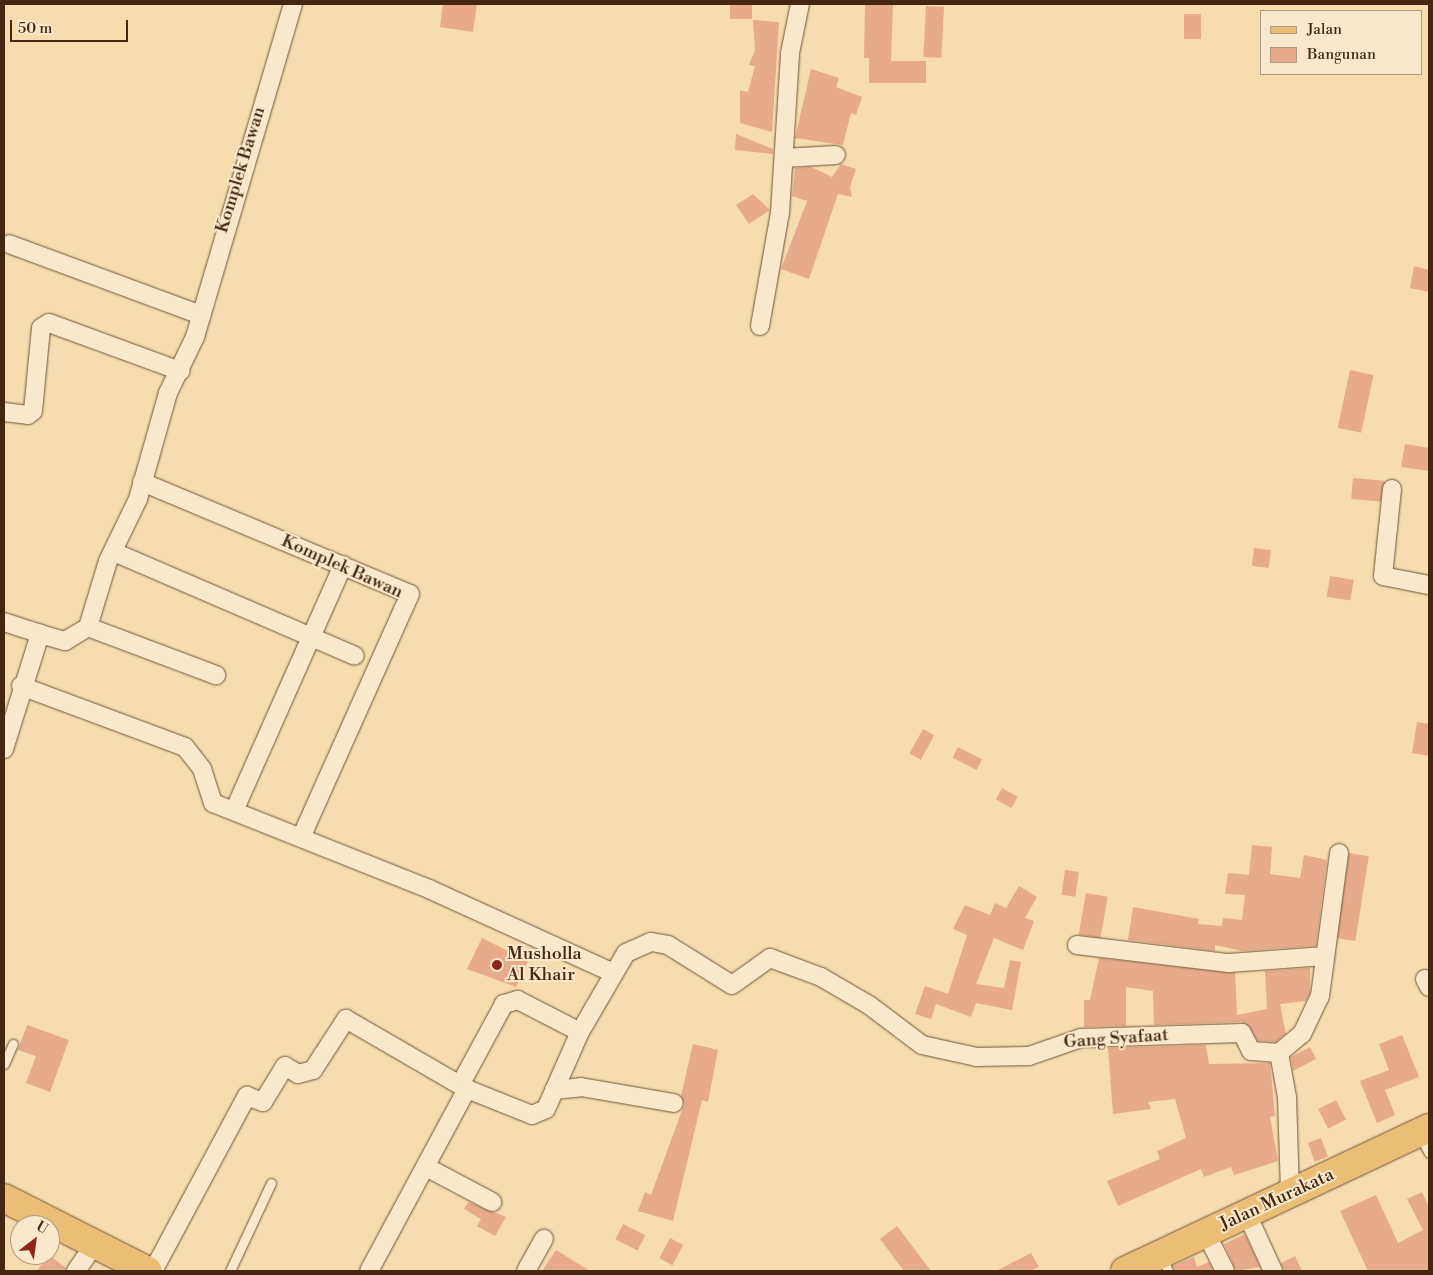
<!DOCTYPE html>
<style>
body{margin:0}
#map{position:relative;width:1433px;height:1275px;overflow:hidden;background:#f6dcaf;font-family:"Libre Bodoni",serif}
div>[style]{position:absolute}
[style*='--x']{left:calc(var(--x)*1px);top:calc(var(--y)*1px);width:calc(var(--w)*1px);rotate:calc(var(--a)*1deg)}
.building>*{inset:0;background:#e8aa8c;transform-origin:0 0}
.roads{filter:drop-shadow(0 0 1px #705438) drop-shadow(0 0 1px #705438)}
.service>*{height:9px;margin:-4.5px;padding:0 4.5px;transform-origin:4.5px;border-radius:4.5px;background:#f9e8cb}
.minor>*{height:18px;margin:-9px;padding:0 9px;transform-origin:9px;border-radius:9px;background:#f9e8cb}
.primary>*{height:28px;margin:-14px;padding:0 14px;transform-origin:14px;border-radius:14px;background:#ebbe78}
.dots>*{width:14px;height:14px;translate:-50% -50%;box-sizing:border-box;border:2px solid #f9e8cb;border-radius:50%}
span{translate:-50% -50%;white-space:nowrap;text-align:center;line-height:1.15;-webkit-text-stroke:4px #f9e8cb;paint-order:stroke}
.street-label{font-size:18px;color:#442611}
.poi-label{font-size:18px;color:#442611}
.left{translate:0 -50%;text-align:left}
.frame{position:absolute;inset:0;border:5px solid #442611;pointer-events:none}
.legend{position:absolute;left:1260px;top:10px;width:162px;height:65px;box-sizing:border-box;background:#f9e8cb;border:1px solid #b19a81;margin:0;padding:6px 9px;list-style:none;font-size:15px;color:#442611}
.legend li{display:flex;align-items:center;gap:10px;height:25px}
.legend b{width:25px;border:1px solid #b19a81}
.north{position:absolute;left:10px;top:1215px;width:50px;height:50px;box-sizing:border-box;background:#f9e8cb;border:1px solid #b19a81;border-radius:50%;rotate:30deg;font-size:14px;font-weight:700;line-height:20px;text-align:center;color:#442611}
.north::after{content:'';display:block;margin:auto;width:18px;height:22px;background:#8f2418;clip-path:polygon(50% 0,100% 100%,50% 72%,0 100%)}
.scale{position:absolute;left:10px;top:20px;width:118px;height:22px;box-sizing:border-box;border:2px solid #442611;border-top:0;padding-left:6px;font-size:15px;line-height:18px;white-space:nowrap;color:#442611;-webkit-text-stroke:4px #f9e8cb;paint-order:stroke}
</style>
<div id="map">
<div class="building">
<i style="clip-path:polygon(443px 4px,477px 4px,473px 32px,440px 27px)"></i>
<i style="left:730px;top:4px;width:22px;height:15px"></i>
<i style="clip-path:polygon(865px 4px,893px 4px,891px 61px,926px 61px,926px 83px,869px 83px,869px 58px,864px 58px)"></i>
<i style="left:926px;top:6px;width:18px;height:51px;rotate:3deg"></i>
<i style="left:1184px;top:14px;width:17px;height:25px"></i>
<i style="clip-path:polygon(753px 20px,779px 22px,772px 132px,740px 123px,740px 90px,748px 92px,755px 66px,749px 65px,755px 50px)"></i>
<i style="clip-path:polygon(811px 69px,839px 78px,836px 87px,862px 97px,856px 115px,851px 113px,843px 145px,795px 138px)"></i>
<i style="clip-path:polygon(736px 134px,773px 149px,773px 154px,735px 150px)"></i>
<i style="clip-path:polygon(841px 164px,856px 169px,850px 187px,852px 197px,838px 194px,809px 279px,781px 269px,807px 201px,792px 196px,795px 168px,811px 167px,832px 177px)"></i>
<i style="clip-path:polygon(753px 194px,770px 210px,749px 224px,736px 205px)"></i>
<i style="clip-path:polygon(1414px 266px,1429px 270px,1429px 292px,1410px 288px)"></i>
<i style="left:1350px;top:370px;width:24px;height:59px;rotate:12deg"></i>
<i style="clip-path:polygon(1405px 444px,1429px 448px,1429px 471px,1401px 467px)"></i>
<i style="left:1353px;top:478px;width:32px;height:21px;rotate:5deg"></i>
<i style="left:1254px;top:548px;width:17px;height:18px;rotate:7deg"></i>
<i style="left:1330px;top:576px;width:24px;height:21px;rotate:9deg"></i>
<i style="clip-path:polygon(1417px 722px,1429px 724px,1429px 756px,1412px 753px)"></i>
<i style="left:923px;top:729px;width:13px;height:28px;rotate:29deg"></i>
<i style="left:958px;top:747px;width:27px;height:12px;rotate:27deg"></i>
<i style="left:1002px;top:788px;width:18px;height:13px;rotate:29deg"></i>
<i style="clip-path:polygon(1252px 845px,1272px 847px,1270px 874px,1300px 878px,1304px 855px,1327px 860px,1316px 946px,1242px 951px,1215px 945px,1215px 951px,1128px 940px,1133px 907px,1199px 919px,1198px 924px,1222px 926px,1223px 918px,1242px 920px,1245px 895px,1225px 894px,1228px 873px,1249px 875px)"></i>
<i style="left:1349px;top:853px;width:20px;height:86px;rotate:9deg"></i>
<i style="left:1065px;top:870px;width:14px;height:25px;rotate:8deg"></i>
<i style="clip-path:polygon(1019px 886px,1037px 897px,1025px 918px,1034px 921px,1023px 950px,994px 938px,976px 984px,1004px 988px,1010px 960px,1021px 962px,1012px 1010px,976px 1003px,971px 1017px,936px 1004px,931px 1019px,915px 1014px,925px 986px,948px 994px,967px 935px,953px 929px,965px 905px,990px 915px,995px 903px,1006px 908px)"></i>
<i style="left:1086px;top:893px;width:22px;height:42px;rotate:10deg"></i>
<i style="clip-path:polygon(482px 938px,528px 961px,516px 987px,467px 969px)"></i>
<i style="clip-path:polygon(1099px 958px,1235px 973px,1237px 1015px,1267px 1009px,1265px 971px,1310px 968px,1310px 993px,1306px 1001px,1280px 1004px,1286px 1034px,1276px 1042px,1258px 1041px,1242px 1022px,1154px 1025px,1153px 991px,1126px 987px,1126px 1026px,1084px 1027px,1084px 1000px,1090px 1000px)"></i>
<i style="clip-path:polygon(27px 1025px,69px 1040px,50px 1092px,26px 1083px,36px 1056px,18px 1050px)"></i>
<i style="clip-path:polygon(1402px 1035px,1419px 1077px,1385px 1090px,1395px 1115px,1377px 1123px,1360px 1081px,1389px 1070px,1379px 1044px)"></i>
<i style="clip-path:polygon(693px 1044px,718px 1050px,708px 1102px,702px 1100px,673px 1221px,638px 1211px,645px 1192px,651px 1195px,684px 1105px,681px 1096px)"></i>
<i style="clip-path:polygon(1206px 1045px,1209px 1064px,1270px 1063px,1275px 1116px,1270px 1117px,1278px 1161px,1234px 1175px,1231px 1167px,1204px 1177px,1201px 1169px,1118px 1206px,1107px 1181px,1160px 1159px,1157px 1151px,1186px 1138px,1175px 1099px,1148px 1102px,1151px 1109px,1113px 1114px,1108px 1048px)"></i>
<i style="clip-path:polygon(1310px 1047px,1316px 1059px,1293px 1071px,1291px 1057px)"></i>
<i style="left:1336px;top:1100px;width:22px;height:20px;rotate:63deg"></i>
<i style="left:1321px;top:1138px;width:20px;height:14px;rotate:70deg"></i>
<i style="clip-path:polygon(1422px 1192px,1429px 1207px,1429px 1271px,1368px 1271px,1340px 1211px,1376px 1195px,1398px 1243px,1423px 1230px,1407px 1199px)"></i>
<i style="clip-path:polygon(468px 1202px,506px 1217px,495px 1236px,477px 1226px,481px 1219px,464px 1209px)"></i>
<i style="left:623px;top:1224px;width:25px;height:17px;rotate:27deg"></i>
<i style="clip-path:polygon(897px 1226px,931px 1271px,904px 1271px,880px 1239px)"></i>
<i style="clip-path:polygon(1245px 1234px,1260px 1267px,1236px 1271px,1224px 1244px)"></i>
<i style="left:670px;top:1238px;width:15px;height:23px;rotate:28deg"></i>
<i style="clip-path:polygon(556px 1250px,590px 1271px,542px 1271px)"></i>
<i style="clip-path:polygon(1031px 1253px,1039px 1267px,1030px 1271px,996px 1271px)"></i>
<i style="clip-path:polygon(49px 1255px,66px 1268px,66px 1271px,37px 1271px)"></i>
<i style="clip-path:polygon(1295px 1256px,1302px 1271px,1284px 1271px,1281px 1263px)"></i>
<i style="clip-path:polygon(1194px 1257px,1197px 1267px,1209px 1262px,1213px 1271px,1174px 1271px,1173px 1266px)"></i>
</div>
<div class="roads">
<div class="service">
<i style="--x:4;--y:1064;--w:22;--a:-66"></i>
<i style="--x:1420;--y:1136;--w:19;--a:62"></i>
<i style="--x:1162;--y:1257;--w:15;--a:67"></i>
<i style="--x:230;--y:1271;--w:97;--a:-65"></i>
</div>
<div class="minor">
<i style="--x:784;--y:158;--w:52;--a:-3.3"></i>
<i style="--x:9;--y:244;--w:205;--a:20.3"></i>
<i style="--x:760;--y:326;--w:115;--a:-80"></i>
<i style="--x:780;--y:213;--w:160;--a:-86.4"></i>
<i style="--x:790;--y:53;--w:50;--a:-78.5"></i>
<i style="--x:4;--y:412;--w:24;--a:7"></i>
<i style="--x:28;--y:415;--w:6;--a:-39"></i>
<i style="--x:33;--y:411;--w:83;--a:-84.5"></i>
<i style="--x:41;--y:328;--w:9;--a:-32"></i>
<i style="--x:49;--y:323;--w:140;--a:20.1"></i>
<i style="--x:142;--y:482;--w:290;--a:22.7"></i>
<i style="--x:410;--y:594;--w:267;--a:114.1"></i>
<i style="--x:1392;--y:489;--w:87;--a:95.9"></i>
<i style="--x:1383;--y:576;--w:47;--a:11.1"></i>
<i style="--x:114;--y:552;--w:262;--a:23.3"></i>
<i style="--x:4;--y:622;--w:38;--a:18"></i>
<i style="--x:88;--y:627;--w:137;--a:20.6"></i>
<i style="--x:21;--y:686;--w:175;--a:20.4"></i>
<i style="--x:185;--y:747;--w:28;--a:52"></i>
<i style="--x:202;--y:769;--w:36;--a:72"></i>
<i style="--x:213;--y:803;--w:232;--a:21.7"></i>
<i style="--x:429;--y:889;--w:202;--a:24.5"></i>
<i style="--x:4;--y:749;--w:121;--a:-72.6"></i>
<i style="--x:40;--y:634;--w:26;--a:16"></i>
<i style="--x:65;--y:641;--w:27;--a:-31"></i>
<i style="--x:88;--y:627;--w:69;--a:-73.1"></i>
<i style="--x:108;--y:561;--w:69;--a:-64.2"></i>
<i style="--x:138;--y:499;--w:110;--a:-74.2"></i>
<i style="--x:168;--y:393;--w:62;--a:-64.3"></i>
<i style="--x:195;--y:337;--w:347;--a:-73.6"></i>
<i style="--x:234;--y:811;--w:269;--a:-66.1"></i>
<i style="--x:1077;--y:945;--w:153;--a:6.8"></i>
<i style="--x:1229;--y:963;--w:96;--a:-4.2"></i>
<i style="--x:1425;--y:979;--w:9;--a:63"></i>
<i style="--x:580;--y:1032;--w:91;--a:-59.8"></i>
<i style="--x:626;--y:953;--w:27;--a:-24"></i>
<i style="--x:651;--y:942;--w:17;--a:10"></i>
<i style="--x:668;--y:945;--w:75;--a:32"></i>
<i style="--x:732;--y:985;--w:47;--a:-35.4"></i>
<i style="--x:770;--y:958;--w:54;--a:20.4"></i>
<i style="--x:821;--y:977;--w:56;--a:30.3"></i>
<i style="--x:869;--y:1005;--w:66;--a:37"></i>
<i style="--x:922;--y:1045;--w:56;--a:12.3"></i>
<i style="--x:977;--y:1057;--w:52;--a:-1.1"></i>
<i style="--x:1029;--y:1056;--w:55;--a:-19.1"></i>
<i style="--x:1081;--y:1038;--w:161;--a:-1.8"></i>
<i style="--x:1242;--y:1033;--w:20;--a:63"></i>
<i style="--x:1251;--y:1051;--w:28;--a:4"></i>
<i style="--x:1279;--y:1053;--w:45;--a:79.7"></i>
<i style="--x:1287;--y:1097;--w:97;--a:88.2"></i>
<i style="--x:1279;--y:1053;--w:30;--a:-40"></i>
<i style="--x:1302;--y:1034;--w:42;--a:-64.7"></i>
<i style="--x:1320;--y:996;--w:144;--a:-82.4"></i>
<i style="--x:554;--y:1090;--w:27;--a:-6"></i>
<i style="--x:581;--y:1087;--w:94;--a:9.8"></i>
<i style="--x:426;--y:1167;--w:75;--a:27.9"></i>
<i style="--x:1247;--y:1214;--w:63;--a:65.5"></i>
<i style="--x:1206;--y:1233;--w:42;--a:63.4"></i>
<i style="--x:76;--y:1271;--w:33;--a:-55"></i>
<i style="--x:153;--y:1271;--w:199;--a:-61.8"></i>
<i style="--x:247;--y:1096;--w:17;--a:21"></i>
<i style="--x:263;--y:1102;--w:42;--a:-58.6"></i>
<i style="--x:285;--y:1066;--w:15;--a:32"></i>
<i style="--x:298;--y:1074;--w:16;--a:-15"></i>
<i style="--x:313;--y:1070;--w:61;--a:-57.1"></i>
<i style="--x:346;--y:1019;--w:132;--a:30.1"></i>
<i style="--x:460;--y:1085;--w:8;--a:30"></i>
<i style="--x:467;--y:1089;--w:70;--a:21.8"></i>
<i style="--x:532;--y:1115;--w:15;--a:-23"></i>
<i style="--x:546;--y:1109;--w:84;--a:-66.2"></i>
<i style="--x:580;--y:1032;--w:70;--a:-152.7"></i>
<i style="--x:518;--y:1000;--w:15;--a:164"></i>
<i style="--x:504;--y:1004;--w:92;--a:118.5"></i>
<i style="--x:369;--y:1271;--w:207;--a:-61.7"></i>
<i style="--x:526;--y:1271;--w:37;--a:-61"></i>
</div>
<div class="primary">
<i style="--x:4;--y:1198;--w:161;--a:26.9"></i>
<i style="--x:1125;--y:1271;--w:336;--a:-25.2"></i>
</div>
</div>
<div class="dots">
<i style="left:497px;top:965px;background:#8f2418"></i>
</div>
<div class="street-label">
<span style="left:241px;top:170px;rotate:-73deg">Komplek Bawan</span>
<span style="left:342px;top:567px;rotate:24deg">Komplek Bawan</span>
<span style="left:1116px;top:1039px;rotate:-4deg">Gang Syafaat</span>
<span style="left:1277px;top:1200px;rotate:-25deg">Jalan Murakata</span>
</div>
<div class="poi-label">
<span class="left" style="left:507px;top:965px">Musholla<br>Al Khair</span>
</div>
<div class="frame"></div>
<ul class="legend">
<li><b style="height:6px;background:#ebbe78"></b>Jalan</li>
<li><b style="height:14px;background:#e8aa8c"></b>Bangunan</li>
</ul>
<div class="north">U</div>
<div class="scale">50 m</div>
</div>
